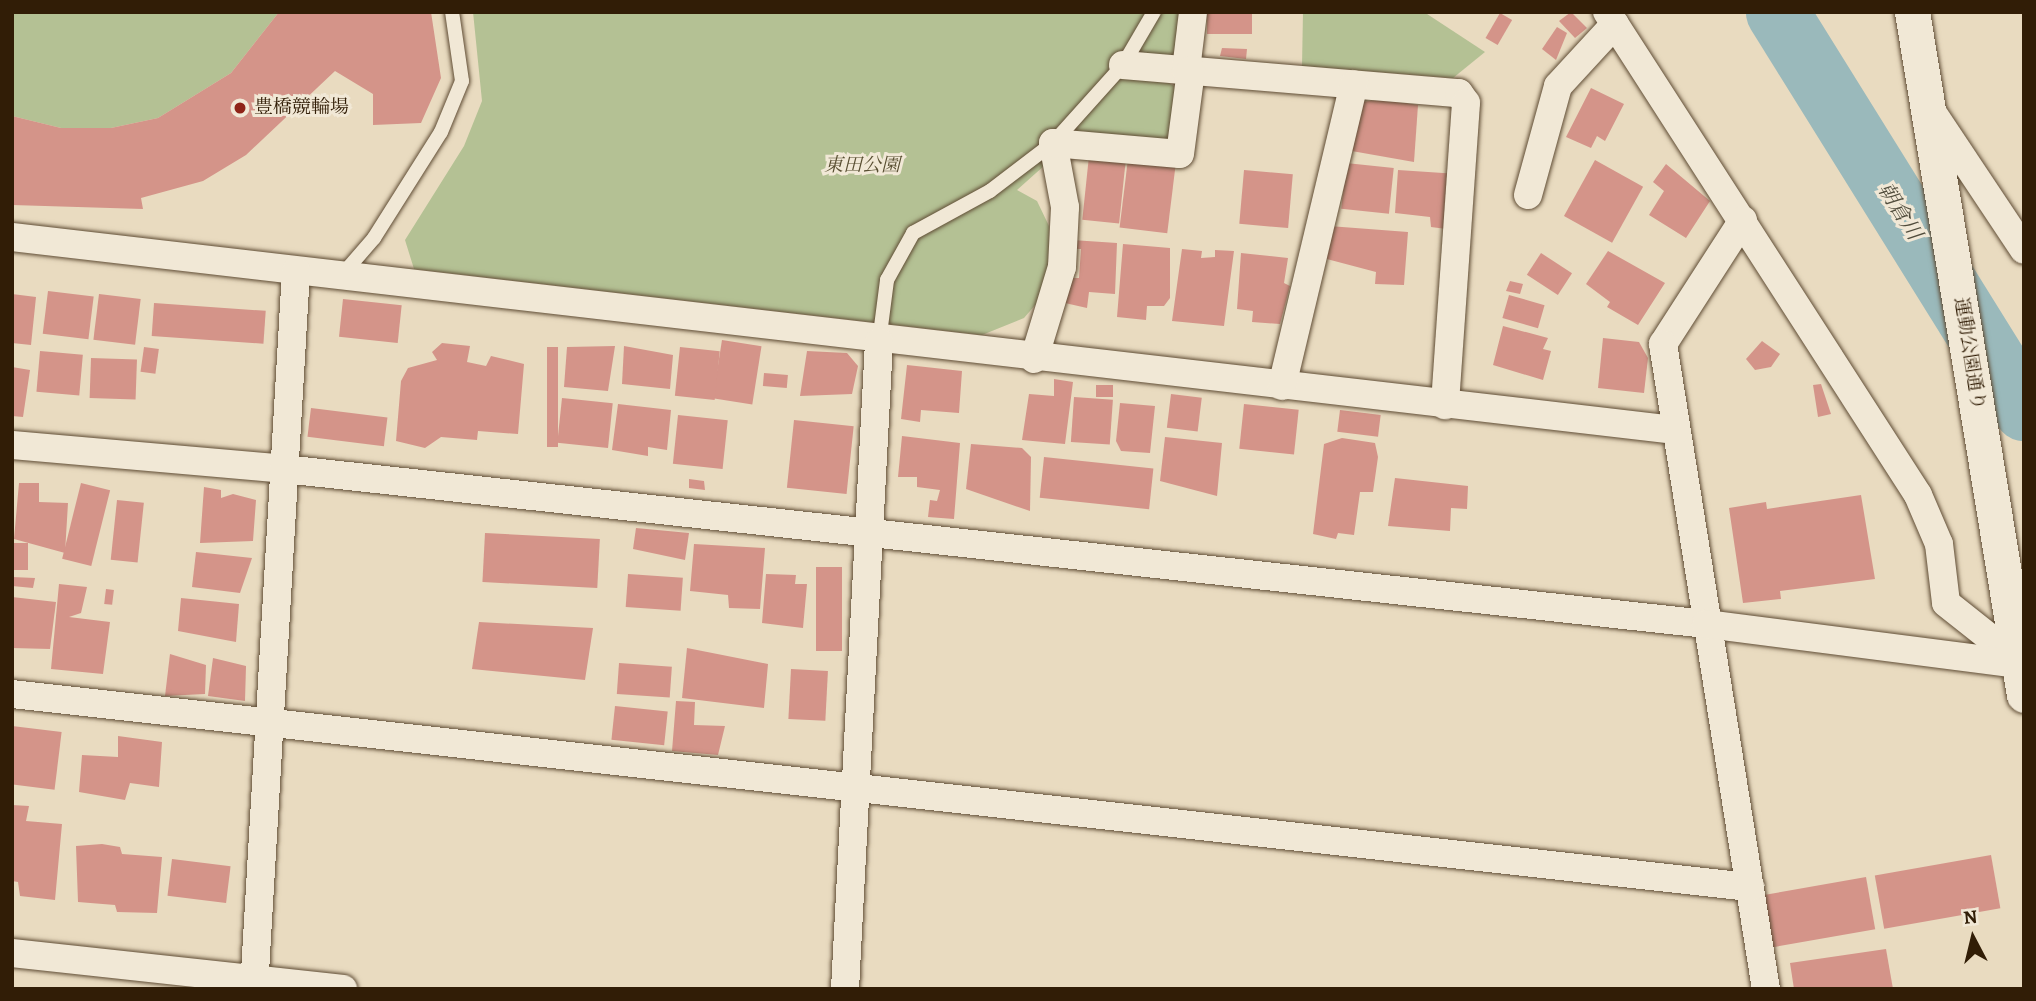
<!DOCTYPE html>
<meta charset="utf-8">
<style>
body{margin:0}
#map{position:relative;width:2036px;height:1001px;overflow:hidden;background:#e9dbc0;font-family:Alegreya,"Noto Serif JP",serif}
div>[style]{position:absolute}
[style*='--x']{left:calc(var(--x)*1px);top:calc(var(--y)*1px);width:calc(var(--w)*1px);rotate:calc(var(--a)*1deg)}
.green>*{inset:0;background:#b4c194}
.river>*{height:63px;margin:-31.5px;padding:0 31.5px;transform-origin:31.5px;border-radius:31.5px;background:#9ab9bb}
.building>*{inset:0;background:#d49489;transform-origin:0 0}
.roads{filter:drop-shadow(0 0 2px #5f4c34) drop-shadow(0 0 2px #5f4c34)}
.service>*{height:14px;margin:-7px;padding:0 7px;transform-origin:7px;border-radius:7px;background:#f1e8d6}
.minor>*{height:28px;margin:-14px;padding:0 14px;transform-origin:14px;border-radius:14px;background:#f1e8d6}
.tertiary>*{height:35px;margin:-17.5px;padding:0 17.5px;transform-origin:17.5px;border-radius:17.5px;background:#f1e8d6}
.dots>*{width:19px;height:19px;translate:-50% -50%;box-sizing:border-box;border:4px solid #f1e8d6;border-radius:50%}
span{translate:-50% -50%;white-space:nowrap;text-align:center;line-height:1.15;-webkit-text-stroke:6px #f1e8d6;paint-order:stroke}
.poi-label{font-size:19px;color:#311d06}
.left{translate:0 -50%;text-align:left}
.park-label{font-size:19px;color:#584e31;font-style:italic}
.street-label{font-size:19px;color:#311d06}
.water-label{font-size:21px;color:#504c3c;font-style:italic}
.frame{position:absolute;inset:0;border:14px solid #311d06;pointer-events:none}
.north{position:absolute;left:1938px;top:903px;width:70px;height:70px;-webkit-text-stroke:5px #f1e8d6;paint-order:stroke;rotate:353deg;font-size:19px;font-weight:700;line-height:28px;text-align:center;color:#311d06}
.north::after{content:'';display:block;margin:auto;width:24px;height:32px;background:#311d06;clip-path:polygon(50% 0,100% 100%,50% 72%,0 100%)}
</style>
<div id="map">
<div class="green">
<i style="clip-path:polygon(12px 12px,279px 12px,231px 73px,158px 118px,111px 128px,61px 128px,12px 116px)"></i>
<i style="clip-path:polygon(473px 12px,1183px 12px,1181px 45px,1164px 80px,1174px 86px,1177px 101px,1173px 138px,1150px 146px,1083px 131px,1017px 190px,1037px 201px,1049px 226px,1053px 263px,1042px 297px,1024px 318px,982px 335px,414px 269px,405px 240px,464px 146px,482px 101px)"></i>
<i style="clip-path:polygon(1303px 12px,1424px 12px,1485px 52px,1453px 78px,1302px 66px)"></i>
</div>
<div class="river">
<i style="--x:1777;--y:12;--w:468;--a:58.1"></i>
</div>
<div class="building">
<i style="clip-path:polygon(279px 12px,431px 12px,441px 78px,421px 123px,373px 125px,373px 94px,335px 71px,246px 155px,203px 181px,141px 198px,143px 209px,12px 205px,12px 116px,61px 128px,111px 128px,158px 118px,231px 73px)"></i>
<i style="left:1207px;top:12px;width:45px;height:22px"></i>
<i style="clip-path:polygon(1571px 12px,1587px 28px,1575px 38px,1559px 21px)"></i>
<i style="left:1500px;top:13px;width:14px;height:29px;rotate:30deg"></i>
<i style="clip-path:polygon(1557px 27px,1567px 33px,1556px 60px,1542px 49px)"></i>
<i style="clip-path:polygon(1222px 48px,1247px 49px,1246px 59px,1220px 56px)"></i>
<i style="clip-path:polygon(1591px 88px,1624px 104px,1605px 141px,1597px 136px,1591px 148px,1566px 137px)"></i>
<i style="clip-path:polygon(1380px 99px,1418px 105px,1414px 162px,1346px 150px,1352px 104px)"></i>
<i style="left:1089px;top:156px;width:37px;height:64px;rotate:6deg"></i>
<i style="left:1128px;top:159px;width:48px;height:69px;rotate:7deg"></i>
<i style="left:1595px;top:160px;width:55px;height:64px;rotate:29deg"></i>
<i style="left:1346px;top:163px;width:48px;height:46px;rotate:6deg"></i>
<i style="clip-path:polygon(1666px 164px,1710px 201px,1686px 238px,1649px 215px,1664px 191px,1653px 182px)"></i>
<i style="left:1244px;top:170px;width:49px;height:54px;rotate:5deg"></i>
<i style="clip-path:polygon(1398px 170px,1458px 174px,1454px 230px,1431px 227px,1430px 217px,1395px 213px)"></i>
<i style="clip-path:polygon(1329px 226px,1408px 232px,1404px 285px,1375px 284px,1376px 272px,1323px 258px)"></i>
<i style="clip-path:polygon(1072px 240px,1117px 243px,1115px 294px,1089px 292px,1087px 308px,1065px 303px,1067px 278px,1079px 278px,1081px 249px,1073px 249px)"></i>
<i style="clip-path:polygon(1123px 244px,1170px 248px,1170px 298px,1164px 306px,1147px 306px,1146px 320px,1117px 317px)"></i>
<i style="clip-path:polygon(1182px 249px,1202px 251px,1201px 258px,1215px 257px,1215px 250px,1234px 251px,1224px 326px,1172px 321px)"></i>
<i style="clip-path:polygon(1608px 251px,1665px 283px,1638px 325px,1607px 307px,1610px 302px,1586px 284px)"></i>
<i style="clip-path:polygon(1241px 253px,1288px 258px,1284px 283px,1290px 286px,1280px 324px,1252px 322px,1253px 311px,1237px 309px)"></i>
<i style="left:1541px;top:253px;width:37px;height:26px;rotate:33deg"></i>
<i style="clip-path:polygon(1510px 281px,1523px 284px,1520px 294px,1506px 291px)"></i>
<i style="left:48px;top:291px;width:46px;height:43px;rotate:7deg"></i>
<i style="clip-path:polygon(12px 294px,36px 297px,31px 345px,12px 343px)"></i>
<i style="left:99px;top:294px;width:42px;height:46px;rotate:7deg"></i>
<i style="left:1509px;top:295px;width:37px;height:24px;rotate:16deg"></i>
<i style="left:343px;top:299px;width:59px;height:38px;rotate:6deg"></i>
<i style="left:154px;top:303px;width:112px;height:33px;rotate:4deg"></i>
<i style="clip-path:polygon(1503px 326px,1548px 338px,1543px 349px,1551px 351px,1543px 380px,1493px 365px)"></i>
<i style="clip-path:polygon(1603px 338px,1639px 342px,1648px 358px,1644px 393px,1598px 388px)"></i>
<i style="left:722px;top:340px;width:40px;height:59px;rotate:9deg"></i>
<i style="clip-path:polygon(1762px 341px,1780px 354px,1771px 367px,1755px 370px,1746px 359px)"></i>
<i style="clip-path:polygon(442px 343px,470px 346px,467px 362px,486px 366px,491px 356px,524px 364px,518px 434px,478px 431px,477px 440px,441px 437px,425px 448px,396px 441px,401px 381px,408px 368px,437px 360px,432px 352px)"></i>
<i style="clip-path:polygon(615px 346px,608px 391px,564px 387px,567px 347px)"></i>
<i style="clip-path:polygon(624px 346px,673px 355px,670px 389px,622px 384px)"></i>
<i style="left:144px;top:347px;width:15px;height:25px;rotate:8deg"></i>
<i style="left:547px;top:347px;width:11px;height:100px"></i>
<i style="left:680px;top:347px;width:40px;height:49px;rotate:6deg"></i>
<i style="left:40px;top:351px;width:43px;height:41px;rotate:5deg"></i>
<i style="clip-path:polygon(807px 351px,847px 353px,858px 366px,852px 394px,800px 396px)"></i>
<i style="left:91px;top:358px;width:46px;height:40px;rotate:2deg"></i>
<i style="clip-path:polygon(907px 365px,962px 371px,959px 413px,921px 410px,920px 422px,901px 419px)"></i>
<i style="clip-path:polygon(12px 367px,30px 370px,23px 417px,12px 416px)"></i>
<i style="left:764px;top:373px;width:24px;height:13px;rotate:5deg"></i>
<i style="clip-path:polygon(1054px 379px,1073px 382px,1065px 444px,1022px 440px,1029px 394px,1054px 396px)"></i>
<i style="clip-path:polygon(1821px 384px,1831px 414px,1818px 417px,1813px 385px)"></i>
<i style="left:1096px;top:385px;width:17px;height:12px"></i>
<i style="left:1171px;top:394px;width:31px;height:34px;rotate:7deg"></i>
<i style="left:1074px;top:397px;width:39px;height:45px;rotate:4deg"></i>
<i style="left:562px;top:398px;width:51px;height:45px;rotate:6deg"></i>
<i style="clip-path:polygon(1120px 403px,1155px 406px,1150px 453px,1121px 451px,1116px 441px)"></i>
<i style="clip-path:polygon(618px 404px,671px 410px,667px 450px,648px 447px,648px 456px,612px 450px)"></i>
<i style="left:1244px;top:404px;width:55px;height:45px;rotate:6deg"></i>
<i style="left:311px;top:408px;width:77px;height:29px;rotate:7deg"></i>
<i style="left:1340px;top:410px;width:41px;height:22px;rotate:7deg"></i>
<i style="left:678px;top:415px;width:50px;height:49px;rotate:6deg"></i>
<i style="left:794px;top:420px;width:60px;height:68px;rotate:6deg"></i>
<i style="clip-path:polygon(902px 436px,960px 443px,954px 519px,928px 517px,930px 500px,937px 501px,940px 490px,917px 487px,917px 477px,898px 477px)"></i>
<i style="clip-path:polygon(1165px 437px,1222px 443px,1217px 496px,1160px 481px)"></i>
<i style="clip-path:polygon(1342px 438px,1375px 443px,1378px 457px,1373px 492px,1360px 492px,1354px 535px,1338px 533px,1336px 539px,1313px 534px,1324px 444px)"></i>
<i style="clip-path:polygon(971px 444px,1022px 448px,1031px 457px,1030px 511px,966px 489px)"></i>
<i style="left:1044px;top:457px;width:110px;height:41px;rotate:6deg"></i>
<i style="clip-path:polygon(1395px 478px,1468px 486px,1467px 509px,1451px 508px,1450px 531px,1388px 526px)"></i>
<i style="clip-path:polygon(689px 479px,704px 481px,705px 490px,689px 488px)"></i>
<i style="clip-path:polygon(19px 483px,39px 483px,39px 502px,68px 503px,65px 553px,14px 539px)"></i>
<i style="left:81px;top:483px;width:30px;height:78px;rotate:14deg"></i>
<i style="clip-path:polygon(204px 487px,221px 490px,221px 498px,233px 494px,256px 500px,253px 541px,200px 543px)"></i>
<i style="clip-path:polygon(1861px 495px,1875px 579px,1780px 591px,1781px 599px,1743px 603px,1729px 508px,1766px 502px,1767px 509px)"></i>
<i style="left:117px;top:500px;width:27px;height:60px;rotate:6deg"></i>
<i style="clip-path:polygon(636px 528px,689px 533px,685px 560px,633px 549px)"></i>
<i style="left:485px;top:533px;width:115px;height:49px;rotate:3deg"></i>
<i style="left:13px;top:543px;width:15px;height:27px"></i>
<i style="clip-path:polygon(694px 544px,765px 548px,760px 609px,729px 608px,728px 595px,690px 591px)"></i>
<i style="clip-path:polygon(196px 552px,252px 558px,240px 593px,192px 587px)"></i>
<i style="left:816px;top:567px;width:26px;height:84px"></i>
<i style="left:628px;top:574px;width:55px;height:33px;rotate:4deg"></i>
<i style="clip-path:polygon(766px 574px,796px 575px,795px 584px,807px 584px,803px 628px,762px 623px)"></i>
<i style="clip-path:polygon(12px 577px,35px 578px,33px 588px,12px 586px)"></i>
<i style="clip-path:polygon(59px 584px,87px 587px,81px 613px,69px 617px,110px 622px,103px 674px,51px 669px)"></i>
<i style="left:106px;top:589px;width:8px;height:15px;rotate:7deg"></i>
<i style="clip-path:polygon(12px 597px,56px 602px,50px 649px,12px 648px)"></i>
<i style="clip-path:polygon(181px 598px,239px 604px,236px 642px,178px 631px)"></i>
<i style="clip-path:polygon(479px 622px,593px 628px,585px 680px,472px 669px)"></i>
<i style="clip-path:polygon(687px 648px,768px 664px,764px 708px,682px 698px)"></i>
<i style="clip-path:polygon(170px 654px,206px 665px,205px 694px,165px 696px)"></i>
<i style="clip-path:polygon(213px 658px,246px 666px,245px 701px,208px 696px)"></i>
<i style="left:619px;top:663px;width:53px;height:31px;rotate:4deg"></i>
<i style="left:791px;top:669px;width:37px;height:50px;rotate:3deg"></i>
<i style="clip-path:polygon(676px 701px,695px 702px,694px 725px,725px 726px,718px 755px,672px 751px)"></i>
<i style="left:615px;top:706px;width:53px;height:34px;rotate:6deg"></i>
<i style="left:12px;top:726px;width:50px;height:58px;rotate:7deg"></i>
<i style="clip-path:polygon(118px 736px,162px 742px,159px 787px,130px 783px,125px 800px,79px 792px,82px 755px,118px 757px)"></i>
<i style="clip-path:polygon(12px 805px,29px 806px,26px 821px,62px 824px,55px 900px,20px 896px,18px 882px,12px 881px)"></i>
<i style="clip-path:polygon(102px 844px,120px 847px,122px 854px,162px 857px,157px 913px,117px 912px,115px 905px,78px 902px,76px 846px)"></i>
<i style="left:1991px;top:855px;width:54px;height:118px;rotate:80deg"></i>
<i style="left:172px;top:859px;width:59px;height:37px;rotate:7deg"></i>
<i style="left:1866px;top:877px;width:53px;height:105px;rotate:80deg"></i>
<i style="clip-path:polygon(1886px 949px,1893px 989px,1794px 989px,1790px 963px)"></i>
</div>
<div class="roads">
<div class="service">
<i style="--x:342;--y:275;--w:49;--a:-49.1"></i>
<i style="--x:374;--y:238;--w:125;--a:-57.7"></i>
<i style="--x:441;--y:132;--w:55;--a:-67.6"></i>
<i style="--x:462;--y:81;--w:70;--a:-98.2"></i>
<i style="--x:879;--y:342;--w:63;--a:-82.6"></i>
<i style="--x:887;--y:280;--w:54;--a:-61"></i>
<i style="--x:913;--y:233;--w:88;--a:-28.6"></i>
<i style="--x:990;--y:191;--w:79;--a:-37.3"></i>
<i style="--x:1053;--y:143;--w:105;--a:-48.1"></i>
<i style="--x:1123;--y:65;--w:61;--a:-59.7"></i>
</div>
<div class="minor">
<i style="--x:1607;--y:12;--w:574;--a:57.22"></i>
<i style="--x:1918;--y:495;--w:53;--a:66.8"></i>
<i style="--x:1939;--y:544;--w:59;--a:83.2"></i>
<i style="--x:1946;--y:603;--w:92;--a:38.4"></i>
<i style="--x:1123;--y:65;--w:337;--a:4.8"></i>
<i style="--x:1459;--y:93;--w:12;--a:55"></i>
<i style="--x:1466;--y:103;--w:303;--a:94"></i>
<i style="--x:1186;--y:70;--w:58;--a:-83.1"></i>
<i style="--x:1930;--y:109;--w:169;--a:56.3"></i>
<i style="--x:1528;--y:195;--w:113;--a:-74.6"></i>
<i style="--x:1558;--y:86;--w:84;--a:-47.4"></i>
<i style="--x:1743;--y:220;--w:148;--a:122.8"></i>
<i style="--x:1663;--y:344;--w:653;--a:80.93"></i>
<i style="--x:12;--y:237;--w:1675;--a:6.62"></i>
<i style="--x:1034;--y:359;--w:96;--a:-73.1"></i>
<i style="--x:1062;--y:267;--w:60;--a:-87.1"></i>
<i style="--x:1065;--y:207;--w:65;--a:-100.6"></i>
<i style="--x:1053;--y:143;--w:127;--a:5"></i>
<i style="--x:1180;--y:154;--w:85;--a:-82.5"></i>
<i style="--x:1282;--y:386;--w:310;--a:-76.6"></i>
<i style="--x:12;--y:445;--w:273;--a:5"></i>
<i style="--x:284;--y:469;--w:1430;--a:6.22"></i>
<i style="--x:1706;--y:624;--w:321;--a:7.3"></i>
<i style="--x:12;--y:694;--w:1749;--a:6.34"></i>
<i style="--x:12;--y:953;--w:333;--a:6.2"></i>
<i style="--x:254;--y:989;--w:719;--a:-86.65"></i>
<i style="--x:845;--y:989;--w:648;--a:-86.99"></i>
</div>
<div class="tertiary">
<i style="--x:1912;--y:12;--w:692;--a:80.69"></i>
</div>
</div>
<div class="dots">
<i style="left:240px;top:108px;background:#8f2418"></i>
</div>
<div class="poi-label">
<span class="left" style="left:254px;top:108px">豊橋競輪場</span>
</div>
<div class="park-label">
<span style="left:862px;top:166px">東田公園</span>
</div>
<div class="street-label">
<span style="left:1969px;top:354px;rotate:81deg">運動公園通り</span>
</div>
<div class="water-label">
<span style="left:1900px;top:211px;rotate:58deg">朝倉川</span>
</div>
<div class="frame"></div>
<div class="north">N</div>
</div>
